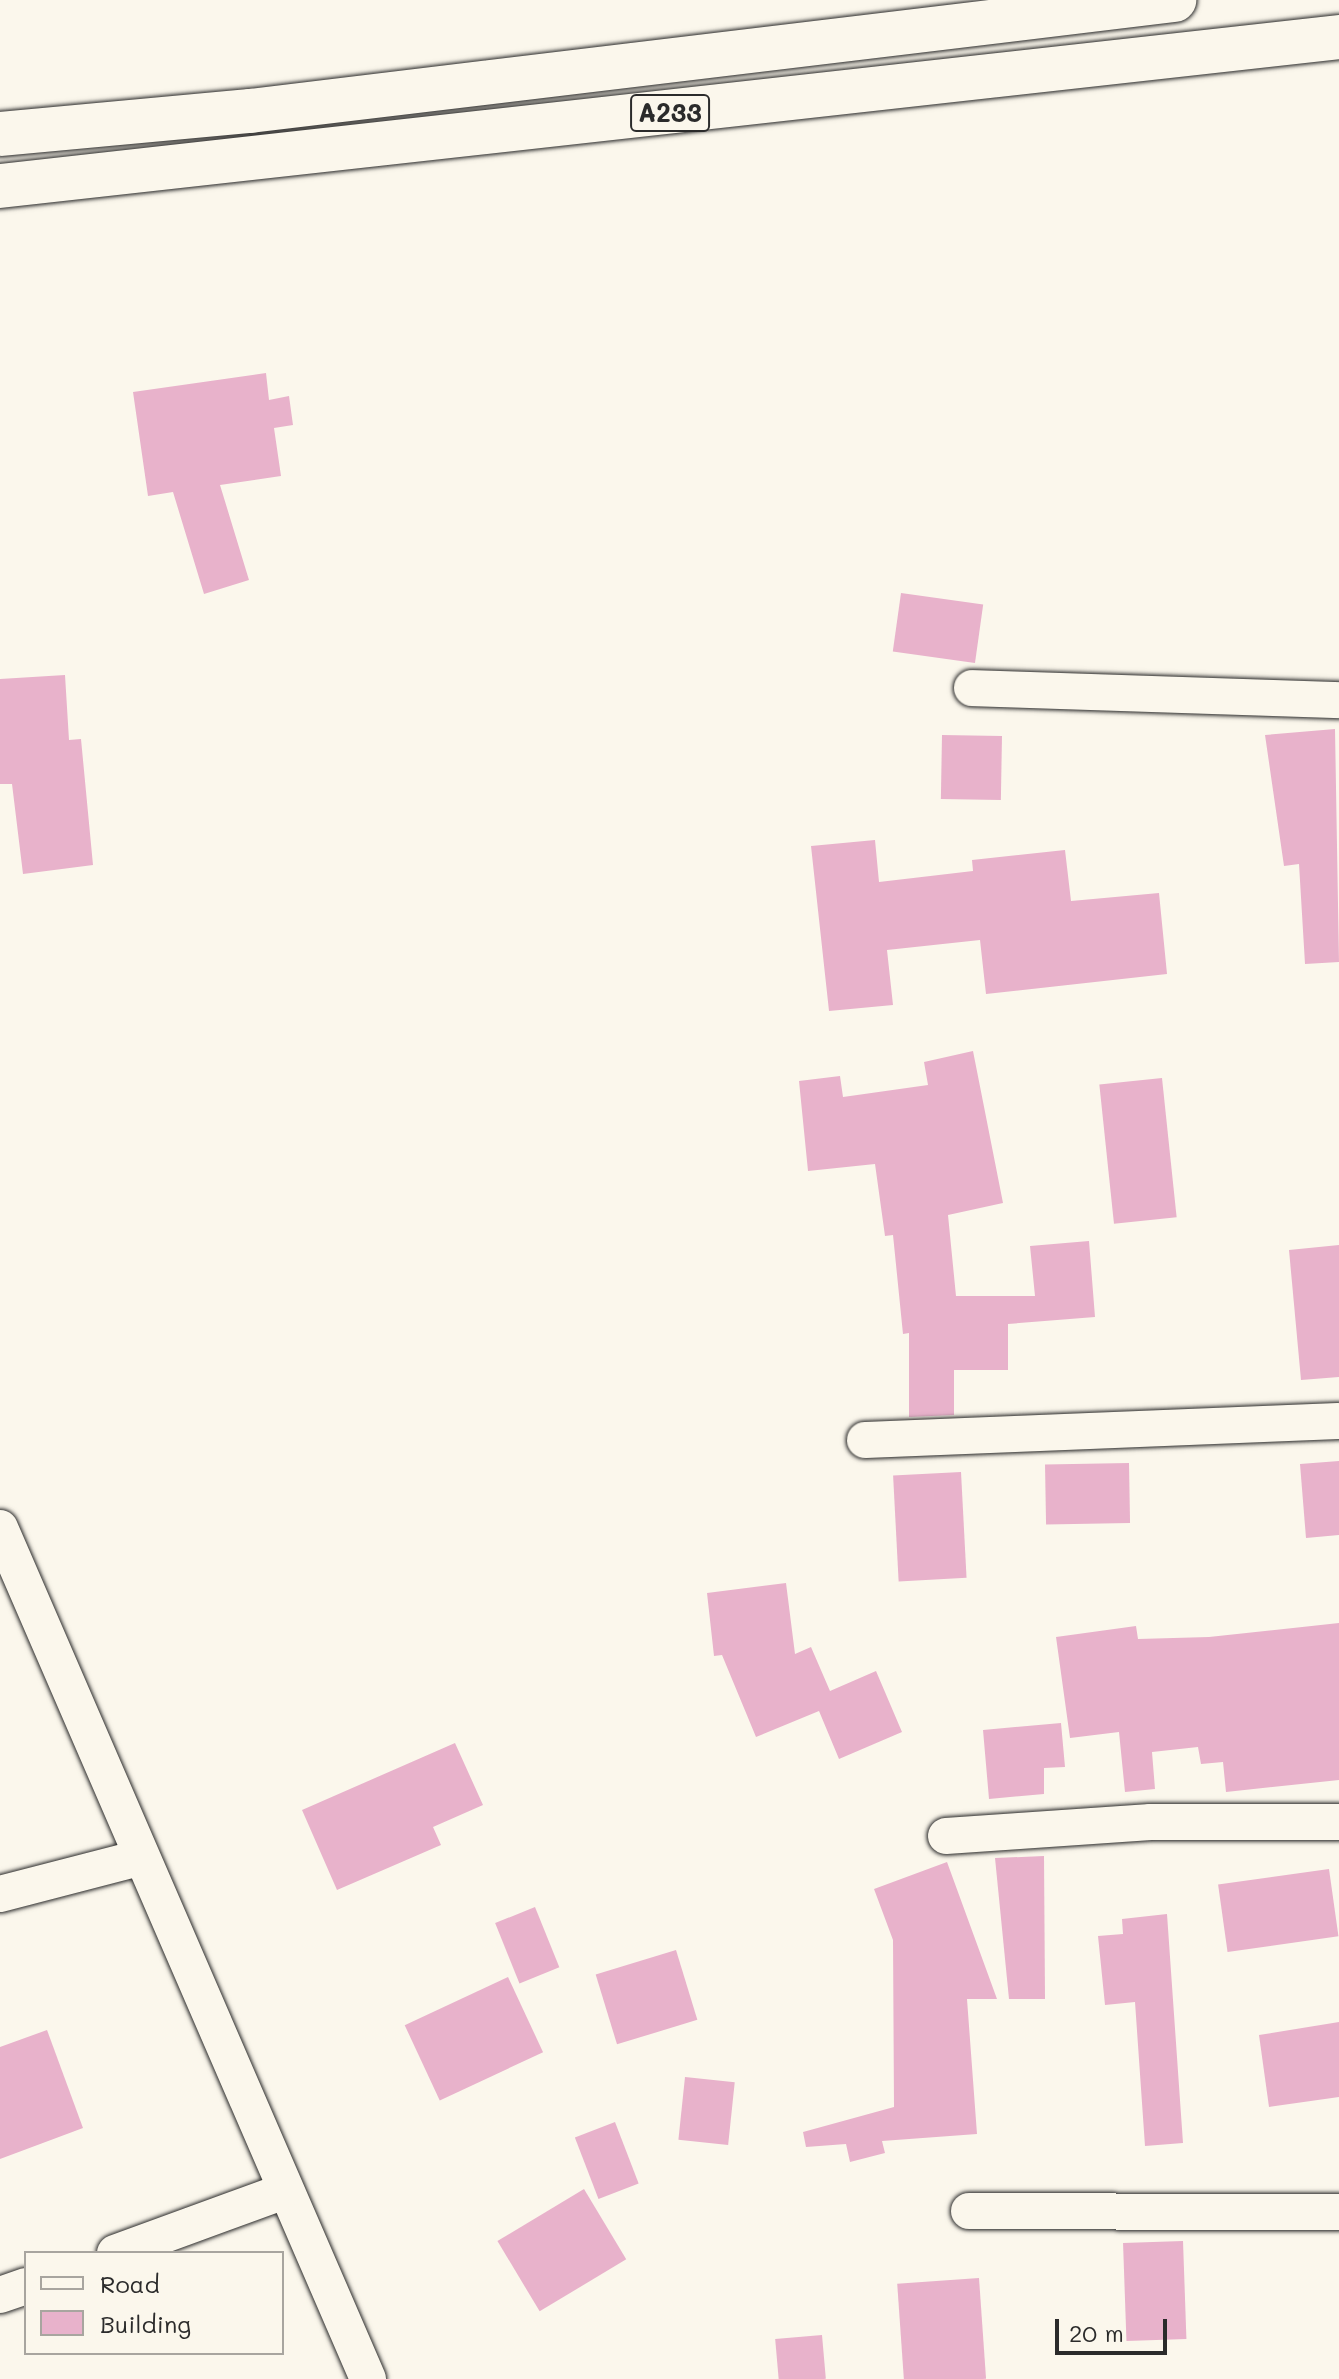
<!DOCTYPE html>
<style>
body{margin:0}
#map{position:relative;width:1339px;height:2379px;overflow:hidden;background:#fbf7ec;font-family:Mali,sans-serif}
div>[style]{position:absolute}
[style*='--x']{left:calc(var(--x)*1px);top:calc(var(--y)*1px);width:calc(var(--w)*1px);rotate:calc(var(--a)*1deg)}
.building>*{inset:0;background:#e8b2cb;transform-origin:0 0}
.roads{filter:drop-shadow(0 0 2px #2b2b2b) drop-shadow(0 0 2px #2b2b2b)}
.street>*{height:36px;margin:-18px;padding:0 18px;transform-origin:18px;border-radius:18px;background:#fbf7ec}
.highway>*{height:44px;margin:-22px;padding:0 22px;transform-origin:22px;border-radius:22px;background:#fbf7ec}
span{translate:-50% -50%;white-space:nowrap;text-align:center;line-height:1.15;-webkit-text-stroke:7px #fbf7ec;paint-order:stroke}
.shield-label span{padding:2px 6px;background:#fbf7ec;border:2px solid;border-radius:6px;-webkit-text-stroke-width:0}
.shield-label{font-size:26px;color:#2b2b2b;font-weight:700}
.legend{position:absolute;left:24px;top:2251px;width:260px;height:104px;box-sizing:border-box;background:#fbf7ec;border:2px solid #a8a59f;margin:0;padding:10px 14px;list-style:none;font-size:24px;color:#2b2b2b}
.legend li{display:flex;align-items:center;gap:16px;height:40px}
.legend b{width:40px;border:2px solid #a8a59f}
.scale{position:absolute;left:1055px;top:2319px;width:112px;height:36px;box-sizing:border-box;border:4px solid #2b2b2b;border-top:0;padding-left:10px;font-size:24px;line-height:28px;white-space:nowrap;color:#2b2b2b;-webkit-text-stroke:6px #fbf7ec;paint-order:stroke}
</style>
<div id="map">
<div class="building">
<i style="clip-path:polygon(266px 373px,269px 400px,289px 396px,293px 425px,274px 428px,281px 476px,220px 485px,249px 580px,204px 594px,173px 492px,148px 496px,133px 392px)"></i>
<i style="left:901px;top:593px;width:83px;height:59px;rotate:8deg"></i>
<i style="clip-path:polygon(65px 675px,69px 740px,81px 739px,93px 865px,23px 874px,12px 784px,0 784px,0 679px)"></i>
<i style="clip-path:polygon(1335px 729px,1339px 962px,1305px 964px,1299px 864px,1284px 866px,1265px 735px)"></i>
<i style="left:942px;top:735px;width:60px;height:64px;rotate:1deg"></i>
<i style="clip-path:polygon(875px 840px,879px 882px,973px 871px,972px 860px,1065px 850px,1071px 901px,1159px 893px,1167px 974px,986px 994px,980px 940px,887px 950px,893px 1005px,829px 1011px,811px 846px)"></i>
<i style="clip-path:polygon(973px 1051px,1003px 1203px,948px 1215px,956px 1296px,1035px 1296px,1030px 1246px,1089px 1241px,1095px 1317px,1008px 1324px,1008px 1370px,954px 1370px,954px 1415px,909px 1417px,909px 1333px,903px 1334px,893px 1235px,885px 1236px,875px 1164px,808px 1171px,799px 1081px,840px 1076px,843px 1097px,928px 1085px,924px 1062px)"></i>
<i style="left:1162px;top:1078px;width:140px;height:63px;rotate:84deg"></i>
<i style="clip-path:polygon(1339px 1245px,1339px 1377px,1301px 1380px,1289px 1250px)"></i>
<i style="clip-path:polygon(1339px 1461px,1339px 1535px,1306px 1538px,1300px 1464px)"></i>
<i style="left:1129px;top:1463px;width:60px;height:84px;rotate:89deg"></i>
<i style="left:961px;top:1472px;width:106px;height:68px;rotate:87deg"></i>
<i style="clip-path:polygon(786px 1583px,795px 1654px,811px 1647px,830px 1691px,876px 1671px,902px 1732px,839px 1759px,819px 1711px,756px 1737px,722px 1655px,714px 1656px,707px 1593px)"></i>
<i style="clip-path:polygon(1339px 1623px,1339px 1780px,1226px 1792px,1223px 1762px,1201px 1764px,1198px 1747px,1152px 1752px,1155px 1789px,1125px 1792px,1119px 1732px,1070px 1738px,1056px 1637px,1136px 1626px,1138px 1639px,1209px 1637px)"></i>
<i style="clip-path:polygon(1061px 1723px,1065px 1767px,1044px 1768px,1044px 1794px,989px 1799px,983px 1730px)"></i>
<i style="clip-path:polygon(455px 1743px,483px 1805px,433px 1827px,441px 1845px,337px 1890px,302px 1810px)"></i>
<i style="clip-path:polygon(1044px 1856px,1045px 1999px,1009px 1999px,995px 1858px)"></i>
<i style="clip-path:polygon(947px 1862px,997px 1999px,967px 1999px,977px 2134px,882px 2141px,885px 2153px,850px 2162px,846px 2144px,806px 2147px,803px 2132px,894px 2107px,893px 1940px,874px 1889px)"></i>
<i style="left:1329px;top:1869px;width:68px;height:112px;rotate:82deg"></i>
<i style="left:535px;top:1907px;width:65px;height:43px;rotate:68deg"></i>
<i style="clip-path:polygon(1167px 1914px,1183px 2143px,1145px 2146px,1135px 2002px,1105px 2005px,1098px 1936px,1123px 1934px,1122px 1919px)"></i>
<i style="left:676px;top:1950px;width:73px;height:84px;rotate:73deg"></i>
<i style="left:508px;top:1977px;width:83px;height:114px;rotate:65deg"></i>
<i style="clip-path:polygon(1339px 2022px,1339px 2097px,1269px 2107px,1259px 2035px)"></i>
<i style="clip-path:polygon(47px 2030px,83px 2128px,0 2159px,0 2047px)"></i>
<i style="left:685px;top:2077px;width:50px;height:63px;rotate:6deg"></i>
<i style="left:615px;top:2122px;width:66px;height:43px;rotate:69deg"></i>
<i style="left:584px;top:2189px;width:82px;height:101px;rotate:59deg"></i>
<i style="left:1183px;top:2241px;width:98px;height:60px;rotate:88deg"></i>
<i style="left:979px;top:2278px;width:101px;height:82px;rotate:86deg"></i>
<i style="left:822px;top:2335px;width:44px;height:47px;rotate:85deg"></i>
</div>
<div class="roads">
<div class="street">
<i style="--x:972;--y:688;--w:367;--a:1.9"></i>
<i style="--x:865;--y:1440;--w:474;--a:-2.3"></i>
<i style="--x:0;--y:1528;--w:927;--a:66.61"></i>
<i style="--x:946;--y:1836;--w:205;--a:-3.9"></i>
<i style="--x:1151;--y:1822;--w:188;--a:0"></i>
<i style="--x:0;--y:1894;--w:144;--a:-14.5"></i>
<i style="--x:969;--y:2211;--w:370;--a:0.2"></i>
<i style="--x:115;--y:2253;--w:178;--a:-20.1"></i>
<i style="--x:0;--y:2295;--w:28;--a:-19"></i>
</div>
<div class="highway">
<i style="--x:0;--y:134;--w:251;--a:-5.3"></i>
<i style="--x:250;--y:111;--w:931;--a:-6.85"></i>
<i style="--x:0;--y:186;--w:1347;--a:-6.35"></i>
</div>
</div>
<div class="shield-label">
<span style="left:670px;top:113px">A233</span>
</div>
<ul class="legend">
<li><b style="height:10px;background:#fbf7ec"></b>Road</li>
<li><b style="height:22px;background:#e8b2cb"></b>Building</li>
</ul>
<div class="scale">20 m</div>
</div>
